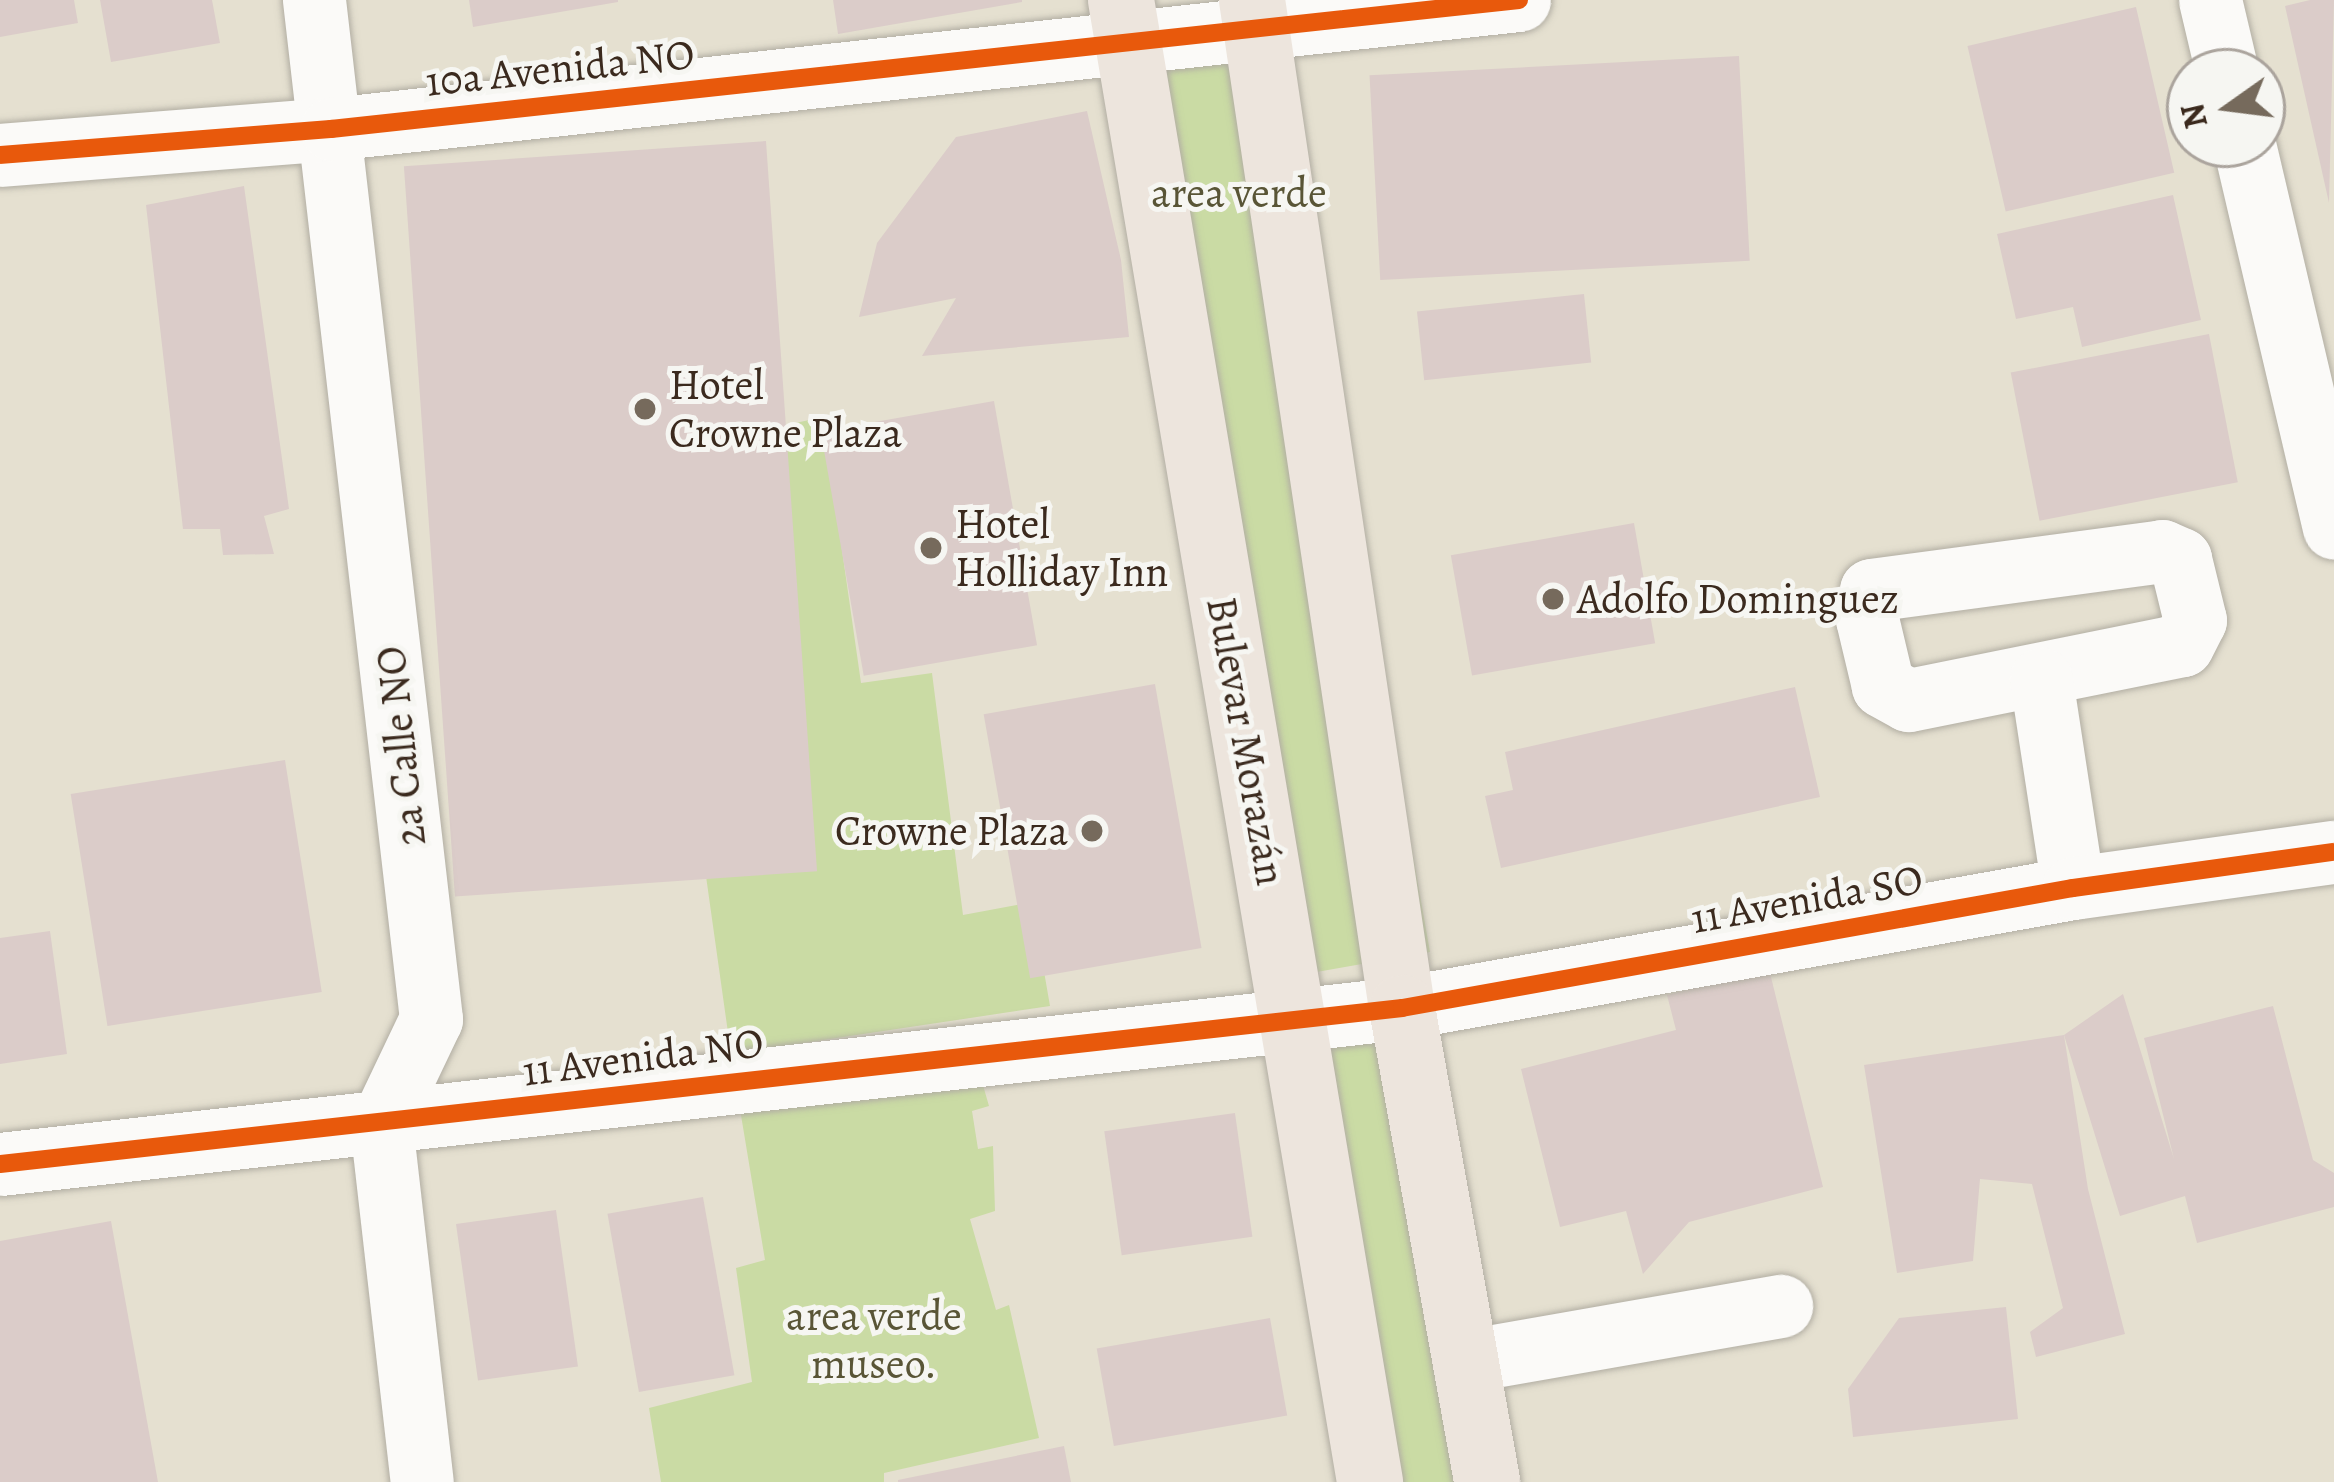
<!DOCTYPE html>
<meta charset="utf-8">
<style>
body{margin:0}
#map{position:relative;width:2334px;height:1482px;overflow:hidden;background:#e5e0d0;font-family:Alegreya,serif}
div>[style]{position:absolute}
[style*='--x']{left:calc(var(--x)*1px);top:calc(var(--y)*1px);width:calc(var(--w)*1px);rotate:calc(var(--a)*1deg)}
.green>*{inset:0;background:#cadba4;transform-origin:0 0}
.building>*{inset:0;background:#dbccc9;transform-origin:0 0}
.roads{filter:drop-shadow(0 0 3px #b2aea3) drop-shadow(0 0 3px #b2aea3)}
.minor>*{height:63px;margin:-31.5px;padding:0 31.5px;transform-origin:31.5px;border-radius:31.5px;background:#fbfaf8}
.major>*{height:66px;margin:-33px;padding:0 33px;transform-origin:33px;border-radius:33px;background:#ede5dd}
.cycleway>*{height:18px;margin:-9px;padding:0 9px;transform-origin:9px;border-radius:9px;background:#e8590c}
.dots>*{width:33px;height:33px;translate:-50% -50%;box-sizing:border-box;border:6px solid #f6f6f2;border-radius:50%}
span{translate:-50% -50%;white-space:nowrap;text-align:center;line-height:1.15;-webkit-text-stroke:10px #f6f6f2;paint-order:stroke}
.street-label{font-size:42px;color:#3b2a1e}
.park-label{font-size:42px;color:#595536}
.poi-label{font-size:42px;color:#3b2a1e}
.left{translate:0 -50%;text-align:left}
.right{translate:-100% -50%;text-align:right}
.north{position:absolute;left:2166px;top:48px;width:120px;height:120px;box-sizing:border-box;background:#f6f6f2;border:3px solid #aba49d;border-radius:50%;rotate:256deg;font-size:33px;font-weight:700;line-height:48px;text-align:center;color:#3b2a1e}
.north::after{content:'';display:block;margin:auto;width:42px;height:54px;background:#766a5c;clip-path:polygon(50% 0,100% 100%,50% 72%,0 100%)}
</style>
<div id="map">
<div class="green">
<i style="left:1269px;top:39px;width:927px;height:118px;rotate:80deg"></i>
<i style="clip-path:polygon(823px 417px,861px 683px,932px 673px,963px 915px,1032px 902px,1050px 1006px,731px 1054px,669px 613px,754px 432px)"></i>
<i style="left:1430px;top:1008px;width:479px;height:118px;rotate:82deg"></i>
<i style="clip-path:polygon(976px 1061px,989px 1106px,972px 1111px,978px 1149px,993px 1146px,995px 1211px,970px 1219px,996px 1310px,1009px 1305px,1039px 1438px,884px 1473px,884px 1482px,661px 1482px,649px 1408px,752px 1382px,736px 1268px,765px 1260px,738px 1097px)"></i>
</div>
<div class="building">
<i style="clip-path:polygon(0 0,74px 0,78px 23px,0 37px)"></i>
<i style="clip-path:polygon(100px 0,212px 0,220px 43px,111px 62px)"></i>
<i style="clip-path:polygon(469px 0,618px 0,618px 2px,473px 27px)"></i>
<i style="clip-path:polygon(833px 0,1022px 0,1022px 2px,838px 34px)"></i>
<i style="clip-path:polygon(2310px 0,2334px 0,2329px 203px,2285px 6px)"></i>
<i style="left:2136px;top:7px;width:170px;height:173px;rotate:77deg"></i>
<i style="left:1739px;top:56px;width:205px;height:370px;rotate:87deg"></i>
<i style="clip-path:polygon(1087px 111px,1121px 260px,1129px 337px,922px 356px,956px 298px,859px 317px,877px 243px,956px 137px)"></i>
<i style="left:766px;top:141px;width:732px;height:363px;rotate:86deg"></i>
<i style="clip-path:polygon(244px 186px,289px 509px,264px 516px,274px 554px,223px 555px,220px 529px,183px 529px,146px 205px)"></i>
<i style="clip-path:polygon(2173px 195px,2201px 320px,2082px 347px,2073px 307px,2016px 319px,1997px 234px)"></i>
<i style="left:1584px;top:294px;width:69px;height:168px;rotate:84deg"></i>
<i style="left:2209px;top:334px;width:151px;height:202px;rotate:79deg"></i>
<i style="left:994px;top:401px;width:248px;height:176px;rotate:80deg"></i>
<i style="left:1634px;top:523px;width:122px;height:186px;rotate:80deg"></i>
<i style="left:1155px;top:684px;width:268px;height:174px;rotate:80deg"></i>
<i style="clip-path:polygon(1795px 687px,1820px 797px,1501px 868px,1485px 796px,1513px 790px,1505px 752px)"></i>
<i style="left:285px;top:760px;width:235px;height:217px;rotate:81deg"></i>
<i style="clip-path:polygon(50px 931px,67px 1054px,0 1064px,0 938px)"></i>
<i style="clip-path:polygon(1769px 969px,1823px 1187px,1689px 1222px,1643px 1274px,1626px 1211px,1560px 1227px,1521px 1069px,1676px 1030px,1667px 995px)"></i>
<i style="clip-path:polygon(2123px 994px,2174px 1159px,2144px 1038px,2273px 1006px,2313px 1160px,2334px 1173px,2334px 1207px,2197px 1243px,2185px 1196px,2120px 1216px,2064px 1035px)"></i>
<i style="clip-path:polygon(2064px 1035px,2088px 1189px,2125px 1334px,2036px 1357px,2030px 1332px,2063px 1308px,2032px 1184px,1980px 1179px,1973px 1261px,1897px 1273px,1864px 1065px)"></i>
<i style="left:1235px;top:1113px;width:125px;height:132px;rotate:82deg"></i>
<i style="left:703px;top:1197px;width:181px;height:97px;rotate:80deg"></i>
<i style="left:556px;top:1210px;width:158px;height:101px;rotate:82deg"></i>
<i style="clip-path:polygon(111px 1221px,158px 1482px,0 1482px,0 1241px)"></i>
<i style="clip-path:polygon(2006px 1307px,2018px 1419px,1853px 1437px,1848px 1389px,1899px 1318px)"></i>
<i style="left:1270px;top:1318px;width:99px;height:176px;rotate:80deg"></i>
<i style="clip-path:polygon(1064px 1446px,1071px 1482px,898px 1482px,898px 1480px)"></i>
</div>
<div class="roads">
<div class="minor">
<i style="--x:314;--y:0;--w:1026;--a:83.45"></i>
<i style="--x:431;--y:1019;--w:116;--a:115.5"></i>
<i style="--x:381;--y:1124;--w:360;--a:83.5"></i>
<i style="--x:2210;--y:0;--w:74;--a:76.7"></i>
<i style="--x:2244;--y:144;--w:394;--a:76.8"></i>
<i style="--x:0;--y:155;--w:332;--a:-4.5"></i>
<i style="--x:331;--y:129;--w:1195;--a:-6.2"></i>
<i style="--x:2162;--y:551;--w:20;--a:24"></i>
<i style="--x:2180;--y:559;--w:63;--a:76.2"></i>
<i style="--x:2195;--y:620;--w:28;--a:117"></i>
<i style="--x:2182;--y:645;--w:279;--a:168.6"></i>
<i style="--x:1908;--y:700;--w:29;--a:-151"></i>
<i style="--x:1883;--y:686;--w:69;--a:-103.4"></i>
<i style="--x:1867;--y:619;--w:29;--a:-82"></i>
<i style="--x:1871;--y:590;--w:294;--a:-7.6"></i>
<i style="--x:2041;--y:679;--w:211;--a:81.3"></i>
<i style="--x:0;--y:1164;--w:1411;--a:-6.35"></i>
<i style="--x:1402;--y:1008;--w:682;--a:-10.14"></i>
<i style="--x:2073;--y:888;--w:263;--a:-7.9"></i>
<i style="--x:1465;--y:1361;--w:321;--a:-9.9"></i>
</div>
<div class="major">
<i style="--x:1121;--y:0;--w:1503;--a:80.46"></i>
<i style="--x:1252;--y:0;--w:1019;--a:81.54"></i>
<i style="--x:1402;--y:1008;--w:482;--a:79.8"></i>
</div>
</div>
<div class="cycleway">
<i style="--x:0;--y:155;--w:332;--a:-4.5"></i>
<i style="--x:331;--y:129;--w:1195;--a:-6.2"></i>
<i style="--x:0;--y:1164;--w:1411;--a:-6.35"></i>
<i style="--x:1402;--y:1008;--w:682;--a:-10.14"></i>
<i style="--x:2073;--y:888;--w:263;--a:-7.9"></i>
</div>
<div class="dots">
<i style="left:645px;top:409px;background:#766a5c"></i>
<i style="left:931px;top:548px;background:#766a5c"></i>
<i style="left:1553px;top:599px;background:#766a5c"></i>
<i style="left:1092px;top:831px;background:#766a5c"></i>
</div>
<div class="street-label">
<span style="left:560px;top:68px;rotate:-6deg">10a Avenida NO</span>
<span style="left:1246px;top:741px;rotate:80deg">Bulevar Morazán</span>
<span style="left:401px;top:746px;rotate:-96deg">2a Calle NO</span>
<span style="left:1807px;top:899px;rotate:-10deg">11 Avenida SO</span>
<span style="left:643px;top:1057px;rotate:-7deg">11 Avenida NO</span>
</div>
<div class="park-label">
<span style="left:1239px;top:193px">area verde</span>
<span style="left:874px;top:1340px">area verde<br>museo.</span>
</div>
<div class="poi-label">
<span class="left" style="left:669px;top:409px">Hotel<br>Crowne Plaza</span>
<span class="left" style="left:955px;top:548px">Hotel<br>Holliday Inn</span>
<span class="left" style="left:1577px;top:599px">Adolfo Dominguez</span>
<span class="right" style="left:1068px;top:831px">Crowne Plaza</span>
</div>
<div class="north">N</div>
</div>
